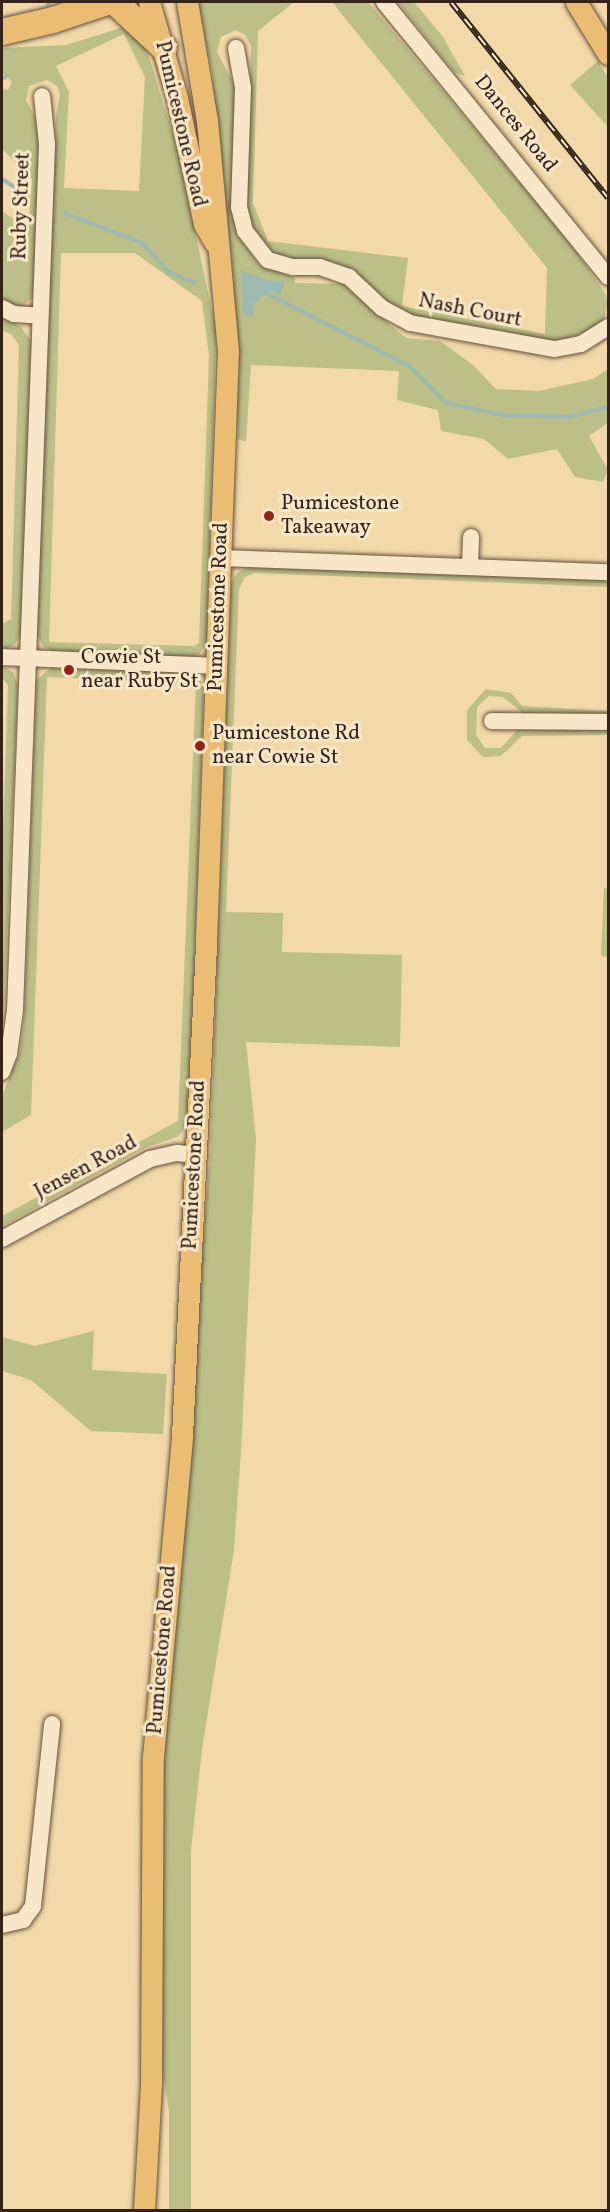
<!DOCTYPE html>
<style>
body{margin:0}
#map{position:relative;width:610px;height:2212px;overflow:hidden;background:#f3d9a9;font-family:Vollkorn,serif}
div>[style]{position:absolute}
[style*='--x']{left:calc(var(--x)*1px);top:calc(var(--y)*1px);width:calc(var(--w)*1px);rotate:calc(var(--a)*1deg)}
.green>*{inset:0;background:#bcbf87}
.water>*{inset:0;background:#9eb9b1}
.stream>*{height:4px;margin:-2px;padding:0 2px;transform-origin:2px;border-radius:2px;background:#9eb9b1}
.roads{filter:drop-shadow(0 0 2px #64503e) drop-shadow(0 0 2px #64503e)}
.minor>*{height:16px;margin:-8px;padding:0 8px;transform-origin:8px;border-radius:8px;background:#f7e6c7}
.major>*{height:21px;margin:-10.5px;padding:0 10.5px;transform-origin:10.5px;border-radius:10.5px;background:#eabc74}
.highway>*{height:26px;margin:-13px;padding:0 13px;transform-origin:13px;border-radius:13px;background:#eabc74}
.rail>*{height:6px;margin-top:-3px;transform-origin:0;background:repeating-linear-gradient(90deg,#f7e6c7 0 11px,#35231a 0 22px);box-sizing:border-box;border-block:2px solid #35231a}
.dots>*{width:16px;height:16px;translate:-50% -50%;box-sizing:border-box;border:3px solid #f7e6c7;border-radius:50%}
span{translate:-50% -50%;white-space:nowrap;text-align:center;line-height:1.15;-webkit-text-stroke:6px #f7e6c7;paint-order:stroke}
.street-label{font-size:21px;color:#35231a}
.poi-label{font-size:21px;color:#35231a}
.left{translate:0 -50%;text-align:left}
.frame{position:absolute;inset:0;border:3px solid #35231a;pointer-events:none}
</style>
<div id="map">
<div class="green">
<i style="clip-path:polygon(198px 2px,294px 2px,258px 31px,253px 203px,268px 241px,408px 258px,402px 306px,545px 334px,547px 268px,332px 2px,368px 2px,571px 244px,606px 295px,608px 305px,604px 319px,591px 330px,558px 342px,403px 314px,385px 303px,365px 282px,276px 258px,252px 234px,246px 201px,251px 46px,245px 35px,236px 30px,221px 37px,217px 52px,236px 88px,236px 223px,240px 238px,259px 265px,295px 278px,295px 283px,342px 284px,406px 338px,440px 341px,473px 365px,496px 389px,539px 391px,593px 379px,608px 369px,608px 423px,589px 436px,608px 470px,603px 482px,575px 477px,557px 449px,508px 459px,484px 439px,441px 431px,438px 410px,397px 400px,399px 371px,251px 365px,246px 442px,238px 439px,233px 273px,212px 72px)"></i>
<i style="clip-path:polygon(398px 2px,414px 2px,443px 37px,465px 76px,454px 72px)"></i>
<i style="clip-path:polygon(evenodd,130px 25px,147px 51px,177px 148px,216px 330px,207px 643px,199px 655px,193px 657px,53px 651px,44px 648px,37px 634px,56px 115px,60px 95px,57px 86px,47px 80px,29px 86px,26px 100px,35px 117px,39px 141px,33px 298px,20px 307px,2px 302px,2px 211px,15px 220px,29px 217px,32px 179px,2px 149px,2px 89px,8px 90px,12px 82px,2px 72px,2px 48px,66px 45px,130px 25px,124px 34px,145px 77px,139px 191px,64px 188px,69px 92px,56px 66px,124px 34px,130px 25px,61px 253px,135px 253px,202px 301px,209px 356px,199px 643px,194px 646px,49px 642px,61px 253px)"></i>
<i style="clip-path:polygon(598px 61px,608px 78px,608px 127px,570px 85px)"></i>
<i style="clip-path:polygon(2px 318px,20px 326px,32px 342px,21px 635px,14px 646px,3px 649px,2px 624px,11px 619px,19px 345px,11px 334px,2px 331px)"></i>
<i style="clip-path:polygon(250px 566px,608px 579px,608px 587px,255px 573px,245px 577px,239px 589px,226px 912px,283px 913px,282px 952px,402px 955px,400px 1047px,246px 1042px,256px 1139px,241px 1451px,234px 1550px,202px 1749px,191px 1851px,191px 2210px,169px 2210px,169px 2112px,158px 2041px,159px 1778px,210px 1157px,231px 584px,237px 573px)"></i>
<i style="clip-path:polygon(2px 666px,13px 672px,18px 686px,2px 1048px,2px 854px,8px 685px,2px 678px)"></i>
<i style="clip-path:polygon(51px 668px,186px 672px,195px 674px,204px 685px,189px 1112px,183px 1131px,177px 1137px,145px 1148px,2px 1226px,2px 1216px,178px 1121px,196px 683px,47px 677px,31px 1115px,2px 1132px,2px 1096px,20px 1052px,24px 1026px,36px 680px)"></i>
<i style="clip-path:polygon(486px 689px,511px 693px,522px 706px,608px 711px,608px 717px,523px 713px,503px 697px,489px 696px,477px 707px,476px 735px,485px 748px,501px 748px,520px 727px,608px 729px,608px 735px,522px 736px,501px 756px,483px 757px,467px 740px,467px 710px)"></i>
<i style="clip-path:polygon(604px 888px,608px 888px,608px 958px,601px 955px)"></i>
<i style="clip-path:polygon(94px 1331px,92px 1370px,167px 1374px,163px 1434px,91px 1431px,31px 1380px,2px 1371px,2px 1337px,35px 1346px)"></i>
</div>
<div class="water">
<i style="clip-path:polygon(241px 270px,267px 280px,285px 282px,280px 295px,268px 290px,254px 304px,253px 318px,243px 314px)"></i>
</div>
<div class="stream">
<i style="--x:48;--y:4;--w:3;--a:-45"></i>
<i style="--x:2;--y:79;--w:5;--a:-37"></i>
<i style="--x:2;--y:179;--w:31;--a:33"></i>
<i style="--x:64;--y:213;--w:84;--a:21"></i>
<i style="--x:142;--y:243;--w:39;--a:48"></i>
<i style="--x:168;--y:272;--w:29;--a:22"></i>
<i style="--x:262;--y:291;--w:165;--a:27"></i>
<i style="--x:409;--y:366;--w:52;--a:45"></i>
<i style="--x:446;--y:403;--w:58;--a:11.9"></i>
<i style="--x:503;--y:415;--w:66;--a:1.7"></i>
<i style="--x:569;--y:417;--w:40;--a:-14.4"></i>
</div>
<div class="roads">
<div class="minor">
<i style="--x:384;--y:2;--w:355;--a:50.8"></i>
<i style="--x:236;--y:48;--w:40;--a:80"></i>
<i style="--x:243;--y:87;--w:120;--a:91.9"></i>
<i style="--x:239;--y:207;--w:25;--a:76"></i>
<i style="--x:245;--y:231;--w:37;--a:52"></i>
<i style="--x:268;--y:260;--w:26;--a:16"></i>
<i style="--x:293;--y:267;--w:27;--a:0"></i>
<i style="--x:320;--y:267;--w:31;--a:19"></i>
<i style="--x:349;--y:277;--w:45;--a:43.2"></i>
<i style="--x:382;--y:308;--w:32;--a:28"></i>
<i style="--x:410;--y:323;--w:147;--a:10.2"></i>
<i style="--x:555;--y:349;--w:26;--a:-11"></i>
<i style="--x:581;--y:344;--w:32;--a:-32"></i>
<i style="--x:2;--y:308;--w:13;--a:27"></i>
<i style="--x:14;--y:314;--w:26;--a:4"></i>
<i style="--x:221;--y:558;--w:387;--a:2.1"></i>
<i style="--x:470;--y:567;--w:30;--a:-88"></i>
<i style="--x:2;--y:657;--w:215;--a:2.4"></i>
<i style="--x:492;--y:721;--w:116;--a:0.5"></i>
<i style="--x:2;--y:1072;--w:19;--a:-69"></i>
<i style="--x:9;--y:1054;--w:44;--a:-82.2"></i>
<i style="--x:15;--y:1010;--w:867;--a:-87.88"></i>
<i style="--x:47;--y:144;--w:48;--a:-95.9"></i>
<i style="--x:2;--y:1239;--w:168;--a:-28.4"></i>
<i style="--x:150;--y:1159;--w:28;--a:-13"></i>
<i style="--x:177;--y:1153;--w:19;--a:6"></i>
<i style="--x:2;--y:1925;--w:22;--a:-13"></i>
<i style="--x:23;--y:1920;--w:17;--a:-54"></i>
<i style="--x:33;--y:1906;--w:183;--a:-84"></i>
</div>
<div class="major">
<i style="--x:149;--y:2;--w:100;--a:73.7"></i>
<i style="--x:177;--y:98;--w:129;--a:77.9"></i>
<i style="--x:204;--y:224;--w:22;--a:60"></i>
<i style="--x:576;--y:2;--w:61;--a:58.4"></i>
<i style="--x:144;--y:2210;--w:124;--a:-86.8"></i>
<i style="--x:151;--y:2086;--w:329;--a:-89.7"></i>
<i style="--x:153;--y:1757;--w:322;--a:-84.8"></i>
<i style="--x:182;--y:1436;--w:498;--a:-87.2"></i>
<i style="--x:206;--y:939;--w:588;--a:-87.86"></i>
<i style="--x:228;--y:351;--w:231;--a:-95.2"></i>
<i style="--x:207;--y:121;--w:121;--a:-99.5"></i>
</div>
<div class="highway">
<i style="--x:115;--y:2;--w:67;--a:43.2"></i>
<i style="--x:2;--y:32;--w:52;--a:-13.2"></i>
<i style="--x:53;--y:20;--w:57;--a:-18.4"></i>
</div>
</div>
<div class="rail">
<i style="--x:451;--y:2;--w:251;--a:51.3"></i>
</div>
<div class="dots">
<i style="left:269px;top:516px;background:#8f2418"></i>
<i style="left:69px;top:670px;background:#8f2418"></i>
<i style="left:200px;top:746px;background:#8f2418"></i>
</div>
<div class="street-label">
<span style="left:180px;top:124px;rotate:77deg">Pumicestone Road</span>
<span style="left:515px;top:124px;rotate:51deg">Dances Road</span>
<span style="left:22px;top:206px;rotate:-88deg">Ruby Street</span>
<span style="left:470px;top:311px;rotate:11deg">Nash Court</span>
<span style="left:219px;top:607px;rotate:-88deg">Pumicestone Road</span>
<span style="left:195px;top:1165px;rotate:-87deg">Pumicestone Road</span>
<span style="left:86px;top:1168px;rotate:-28deg">Jensen Road</span>
<span style="left:163px;top:1650px;rotate:-85deg">Pumicestone Road</span>
</div>
<div class="poi-label">
<span class="left" style="left:281px;top:516px">Pumicestone<br>Takeaway</span>
<span class="left" style="left:81px;top:670px">Cowie St<br>near Ruby St</span>
<span class="left" style="left:212px;top:746px">Pumicestone Rd<br>near Cowie St</span>
</div>
<div class="frame"></div>
</div>
